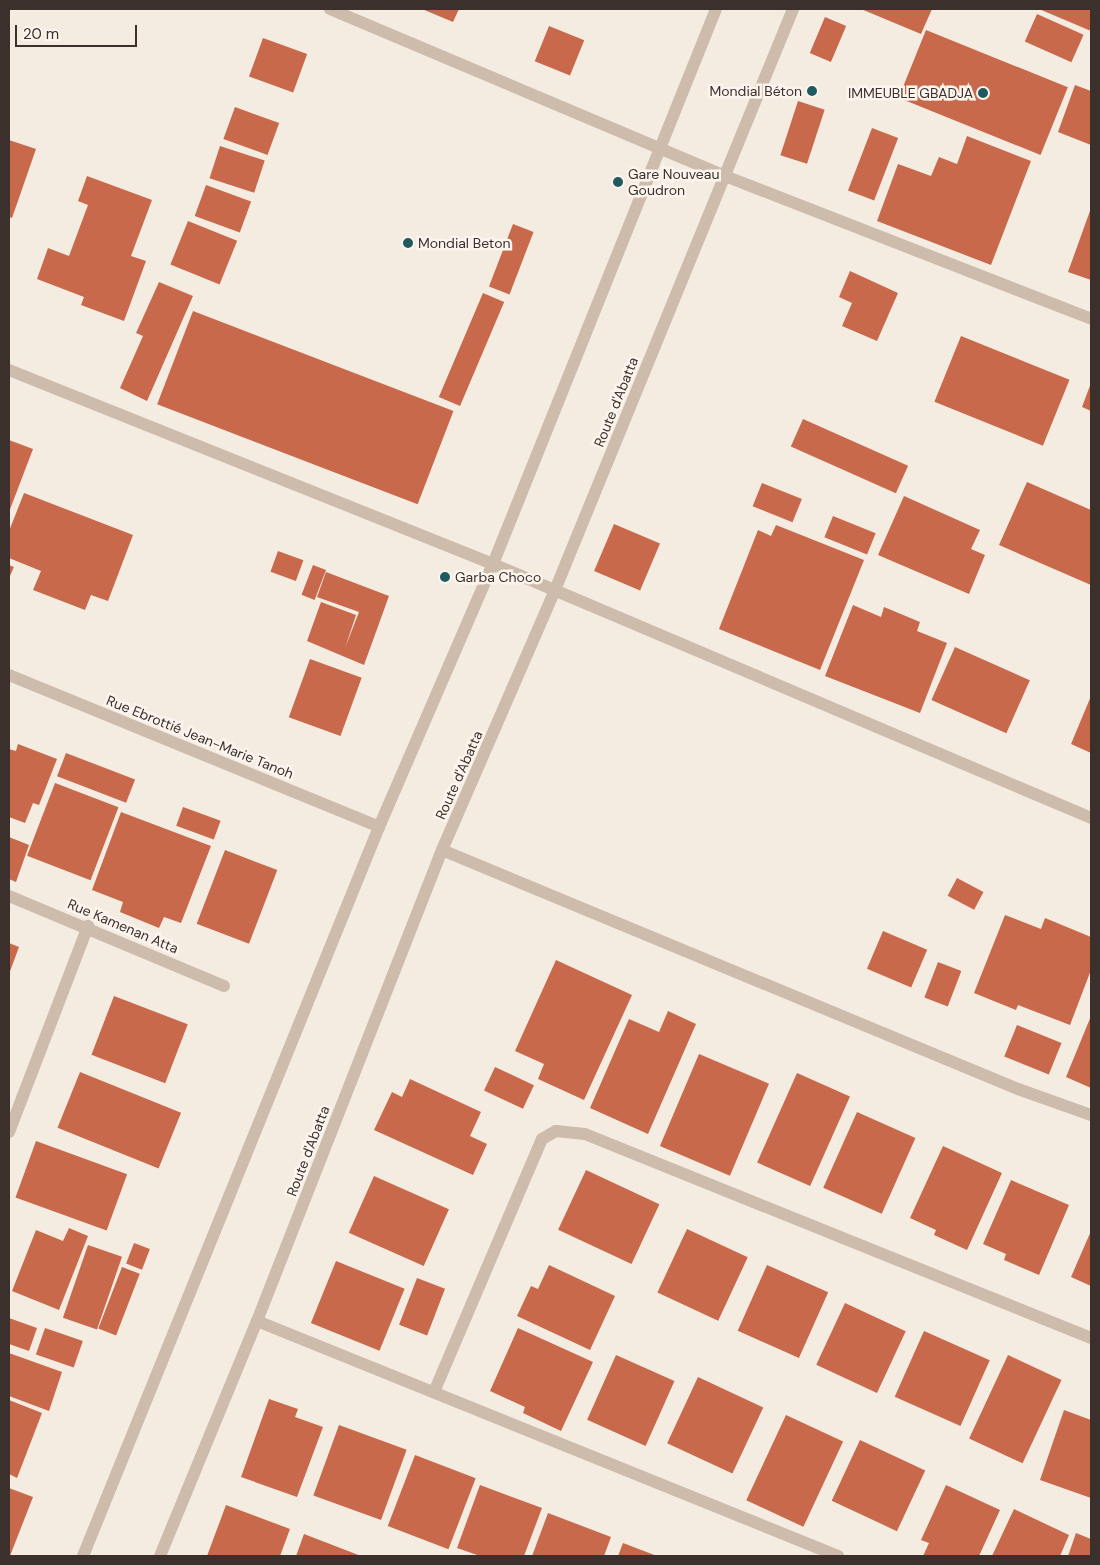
<!DOCTYPE html>
<meta charset="utf-8">
<style>
body{margin:0}
#map{position:relative;width:1100px;height:1565px;overflow:hidden;background:#f4ebe1;font-family:"DM Sans",sans-serif}
div>[style]{position:absolute}
[style*='--x']{left:calc(var(--x)*1px);top:calc(var(--y)*1px);width:calc(var(--w)*1px);rotate:calc(var(--a)*1deg)}
.building>*{inset:0;background:#c8694b;transform-origin:0 0}
.service>*{height:12px;margin:-6px;padding:0 6px;transform-origin:6px;border-radius:6px;background:#cdbbac}
.minor>*{height:12px;margin:-6px;padding:0 6px;transform-origin:6px;border-radius:6px;background:#cdbbac}
.tertiary>*{height:12px;margin:-6px;padding:0 6px;transform-origin:6px;border-radius:6px;background:#cdbbac}
.dots>*{width:14px;height:14px;translate:-50% -50%;box-sizing:border-box;border:2px solid #fbf5ee;border-radius:50%}
span{translate:-50% -50%;white-space:nowrap;text-align:center;line-height:1.15;-webkit-text-stroke:5px #fbf5ee;paint-order:stroke}
.poi-label{font-size:14px;color:#3b302b}
.right{translate:-100% -50%;text-align:right}
.left{translate:0 -50%;text-align:left}
.street-label{font-size:14px;color:#3b302b}
.frame{position:absolute;inset:0;border:10px solid #3b302b;pointer-events:none}
.scale{position:absolute;left:15px;top:25px;width:122px;height:22px;box-sizing:border-box;border:2px solid #3b302b;border-top:0;padding-left:6px;font-size:15px;line-height:18px;white-space:nowrap;color:#3b302b;-webkit-text-stroke:4px #fbf5ee;paint-order:stroke}
</style>
<div id="map">
<div class="building">
<i style="clip-path:polygon(422px 9px,459px 9px,453px 22px)"></i>
<i style="clip-path:polygon(861px 9px,932px 9px,921px 34px)"></i>
<i style="clip-path:polygon(1039px 9px,1091px 9px,1091px 31px)"></i>
<i style="left:1037px;top:14px;width:51px;height:30px;rotate:24deg"></i>
<i style="left:825px;top:17px;width:23px;height:39px;rotate:23deg"></i>
<i style="left:549px;top:26px;width:38px;height:38px;rotate:22deg"></i>
<i style="left:926px;top:30px;width:153px;height:73px;rotate:22deg"></i>
<i style="left:263px;top:38px;width:47px;height:41px;rotate:20deg"></i>
<i style="clip-path:polygon(1075px 85px,1091px 91px,1091px 145px,1058px 132px)"></i>
<i style="left:798px;top:101px;width:28px;height:57px;rotate:18deg"></i>
<i style="left:235px;top:107px;width:47px;height:34px;rotate:20deg"></i>
<i style="left:872px;top:128px;width:28px;height:67px;rotate:21deg"></i>
<i style="clip-path:polygon(967px 136px,1031px 161px,991px 265px,877px 221px,898px 164px,931px 176px,939px 157px,957px 164px)"></i>
<i style="clip-path:polygon(9px 140px,36px 149px,12px 218px,9px 217px)"></i>
<i style="left:220px;top:146px;width:47px;height:34px;rotate:18deg"></i>
<i style="clip-path:polygon(87px 176px,152px 200px,131px 256px,146px 261px,124px 321px,81px 305px,84px 297px,37px 279px,48px 248px,69px 256px,88px 205px,78px 201px)"></i>
<i style="left:206px;top:185px;width:48px;height:33px;rotate:20deg"></i>
<i style="clip-path:polygon(1091px 208px,1091px 280px,1068px 272px)"></i>
<i style="left:188px;top:221px;width:53px;height:47px;rotate:22deg"></i>
<i style="left:513px;top:224px;width:22px;height:67px;rotate:21deg"></i>
<i style="clip-path:polygon(850px 271px,898px 293px,877px 341px,842px 326px,852px 303px,839px 297px)"></i>
<i style="clip-path:polygon(159px 282px,193px 296px,147px 401px,120px 388px,143px 336px,136px 333px)"></i>
<i style="left:483px;top:293px;width:23px;height:113px;rotate:23deg"></i>
<i style="left:193px;top:311px;width:279px;height:100px;rotate:21deg"></i>
<i style="left:961px;top:336px;width:117px;height:71px;rotate:22deg"></i>
<i style="clip-path:polygon(1091px 383px,1091px 411px,1082px 407px)"></i>
<i style="left:803px;top:419px;width:115px;height:30px;rotate:24deg"></i>
<i style="clip-path:polygon(9px 440px,33px 449px,9px 512px)"></i>
<i style="clip-path:polygon(1027px 482px,1091px 510px,1091px 585px,999px 545px)"></i>
<i style="left:762px;top:483px;width:43px;height:25px;rotate:22deg"></i>
<i style="clip-path:polygon(24px 493px,133px 535px,108px 601px,91px 595px,85px 610px,33px 590px,41px 571px,9px 558px,9px 531px)"></i>
<i style="clip-path:polygon(904px 496px,980px 530px,971px 549px,985px 555px,969px 594px,878px 555px)"></i>
<i style="left:833px;top:516px;width:46px;height:23px;rotate:22deg"></i>
<i style="left:614px;top:524px;width:50px;height:51px;rotate:23deg"></i>
<i style="clip-path:polygon(776px 525px,864px 560px,820px 670px,719px 629px,758px 530px,771px 536px)"></i>
<i style="left:278px;top:551px;width:27px;height:22px;rotate:20deg"></i>
<i style="clip-path:polygon(9px 565px,14px 567px,9px 578px)"></i>
<i style="left:313px;top:565px;width:14px;height:32px;rotate:21deg"></i>
<i style="clip-path:polygon(326px 572px,389px 596px,364px 665px,307px 641px,321px 602px,356px 615px,345px 648px,359px 612px,317px 597px)"></i>
<i style="clip-path:polygon(853px 605px,881px 617px,884px 607px,920px 622px,917px 631px,947px 643px,920px 713px,825px 676px)"></i>
<i style="left:955px;top:647px;width:82px;height:58px;rotate:24deg"></i>
<i style="left:310px;top:659px;width:55px;height:62px;rotate:20deg"></i>
<i style="clip-path:polygon(1091px 696px,1091px 753px,1071px 744px)"></i>
<i style="clip-path:polygon(18px 744px,57px 759px,39px 805px,33px 803px,25px 823px,9px 817px,9px 749px,16px 751px)"></i>
<i style="left:66px;top:753px;width:74px;height:25px;rotate:21deg"></i>
<i style="left:55px;top:783px;width:68px;height:78px;rotate:21deg"></i>
<i style="left:183px;top:807px;width:40px;height:20px;rotate:20deg"></i>
<i style="clip-path:polygon(121px 812px,211px 846px,181px 923px,164px 917px,159px 928px,120px 912px,123px 902px,92px 890px)"></i>
<i style="clip-path:polygon(9px 837px,29px 845px,16px 882px,9px 879px)"></i>
<i style="left:225px;top:850px;width:56px;height:79px;rotate:21deg"></i>
<i style="left:957px;top:878px;width:30px;height:20px;rotate:28deg"></i>
<i style="clip-path:polygon(1005px 915px,1041px 929px,1045px 918px,1091px 937px,1091px 970px,1070px 1025px,1018px 1005px,1016px 1010px,974px 993px)"></i>
<i style="left:883px;top:931px;width:48px;height:41px;rotate:23deg"></i>
<i style="clip-path:polygon(9px 943px,19px 947px,9px 974px)"></i>
<i style="clip-path:polygon(556px 960px,632px 995px,584px 1100px,538px 1079px,544px 1064px,515px 1051px)"></i>
<i style="left:938px;top:962px;width:25px;height:38px;rotate:21deg"></i>
<i style="left:114px;top:996px;width:79px;height:63px;rotate:21deg"></i>
<i style="clip-path:polygon(668px 1011px,696px 1024px,648px 1134px,590px 1108px,629px 1019px,659px 1032px)"></i>
<i style="clip-path:polygon(1091px 1016px,1091px 1088px,1066px 1077px)"></i>
<i style="left:1017px;top:1025px;width:48px;height:34px;rotate:22deg"></i>
<i style="left:699px;top:1054px;width:76px;height:100px;rotate:23deg"></i>
<i style="left:495px;top:1067px;width:43px;height:26px;rotate:25deg"></i>
<i style="left:80px;top:1072px;width:109px;height:60px;rotate:22deg"></i>
<i style="left:797px;top:1073px;width:58px;height:98px;rotate:24deg"></i>
<i style="clip-path:polygon(410px 1079px,481px 1112px,470px 1136px,487px 1144px,473px 1175px,374px 1130px,392px 1092px,402px 1097px)"></i>
<i style="left:857px;top:1112px;width:64px;height:83px;rotate:24deg"></i>
<i style="left:36px;top:1141px;width:97px;height:60px;rotate:20deg"></i>
<i style="clip-path:polygon(943px 1146px,1002px 1173px,967px 1250px,934px 1235px,936px 1230px,910px 1218px)"></i>
<i style="left:586px;top:1170px;width:81px;height:66px;rotate:25deg"></i>
<i style="left:374px;top:1176px;width:82px;height:62px;rotate:24deg"></i>
<i style="clip-path:polygon(1011px 1180px,1069px 1205px,1039px 1275px,1004px 1260px,1006px 1254px,983px 1244px)"></i>
<i style="clip-path:polygon(69px 1228px,88px 1236px,59px 1310px,12px 1291px,36px 1230px,63px 1241px)"></i>
<i style="left:687px;top:1229px;width:67px;height:70px;rotate:25deg"></i>
<i style="clip-path:polygon(1091px 1231px,1091px 1286px,1071px 1277px)"></i>
<i style="left:134px;top:1243px;width:17px;height:22px;rotate:21deg"></i>
<i style="left:88px;top:1245px;width:36px;height:77px;rotate:19deg"></i>
<i style="left:336px;top:1261px;width:74px;height:67px;rotate:22deg"></i>
<i style="clip-path:polygon(549px 1265px,615px 1296px,590px 1350px,517px 1316px,531px 1286px,538px 1289px)"></i>
<i style="left:767px;top:1265px;width:67px;height:72px;rotate:24deg"></i>
<i style="left:122px;top:1267px;width:19px;height:66px;rotate:21deg"></i>
<i style="left:417px;top:1278px;width:30px;height:50px;rotate:21deg"></i>
<i style="left:845px;top:1303px;width:67px;height:68px;rotate:25deg"></i>
<i style="clip-path:polygon(9px 1318px,37px 1328px,29px 1351px,9px 1344px)"></i>
<i style="left:45px;top:1328px;width:40px;height:28px;rotate:19deg"></i>
<i style="clip-path:polygon(518px 1328px,593px 1362px,561px 1431px,523px 1413px,525px 1407px,490px 1391px)"></i>
<i style="left:924px;top:1331px;width:72px;height:72px;rotate:24deg"></i>
<i style="clip-path:polygon(9px 1353px,62px 1372px,49px 1411px,9px 1396px)"></i>
<i style="left:616px;top:1355px;width:64px;height:71px;rotate:24deg"></i>
<i style="left:1008px;top:1355px;width:59px;height:92px;rotate:25deg"></i>
<i style="left:698px;top:1377px;width:72px;height:73px;rotate:25deg"></i>
<i style="clip-path:polygon(269px 1399px,298px 1409px,295px 1417px,323px 1427px,297px 1497px,241px 1477px)"></i>
<i style="clip-path:polygon(9px 1400px,42px 1413px,17px 1478px,9px 1474px)"></i>
<i style="clip-path:polygon(1064px 1410px,1091px 1420px,1091px 1498px,1040px 1480px)"></i>
<i style="left:786px;top:1415px;width:63px;height:94px;rotate:25deg"></i>
<i style="left:339px;top:1425px;width:72px;height:75px;rotate:20deg"></i>
<i style="left:860px;top:1440px;width:72px;height:67px;rotate:25deg"></i>
<i style="left:415px;top:1455px;width:65px;height:76px;rotate:21deg"></i>
<i style="clip-path:polygon(480px 1485px,542px 1508px,524px 1556px,480px 1556px,457px 1548px)"></i>
<i style="clip-path:polygon(946px 1485px,1000px 1510px,979px 1556px,923px 1556px,929px 1543px,921px 1540px)"></i>
<i style="clip-path:polygon(9px 1488px,33px 1497px,10px 1556px,9px 1556px)"></i>
<i style="clip-path:polygon(226px 1505px,290px 1529px,280px 1556px,207px 1556px)"></i>
<i style="clip-path:polygon(1014px 1509px,1069px 1535px,1060px 1556px,992px 1556px)"></i>
<i style="clip-path:polygon(548px 1513px,611px 1537px,604px 1556px,532px 1556px)"></i>
<i style="clip-path:polygon(1076px 1533px,1091px 1539px,1091px 1556px,1068px 1556px)"></i>
<i style="clip-path:polygon(304px 1534px,361px 1556px,296px 1556px)"></i>
<i style="clip-path:polygon(623px 1543px,657px 1556px,618px 1556px)"></i>
</div>
<div class="service">
<i style="--x:9;--y:896;--w:233;--a:22.7"></i>
<i style="--x:9;--y:1132;--w:221;--a:-69"></i>
</div>
<div class="minor">
<i style="--x:330;--y:9;--w:429;--a:22.9"></i>
<i style="--x:725;--y:176;--w:393;--a:21.3"></i>
<i style="--x:9;--y:370;--w:521;--a:21.84"></i>
<i style="--x:493;--y:564;--w:650;--a:23.01"></i>
<i style="--x:9;--y:675;--w:400;--a:22.3"></i>
<i style="--x:442;--y:850;--w:624;--a:22.54"></i>
<i style="--x:1018;--y:1089;--w:77;--a:19.6"></i>
<i style="--x:257;--y:1321;--w:627;--a:22.02"></i>
<i style="--x:434;--y:1392;--w:275;--a:-66.9"></i>
<i style="--x:542;--y:1139;--w:16;--a:-30"></i>
<i style="--x:556;--y:1131;--w:29;--a:6"></i>
<i style="--x:585;--y:1134;--w:546;--a:21.96"></i>
</div>
<div class="tertiary">
<i style="--x:83;--y:1556;--w:787;--a:-67.9"></i>
<i style="--x:379;--y:827;--w:287;--a:-66.6"></i>
<i style="--x:493;--y:564;--w:598;--a:-68.11"></i>
<i style="--x:160;--y:1556;--w:254;--a:-67.6"></i>
<i style="--x:257;--y:1321;--w:506;--a:-68.56"></i>
<i style="--x:442;--y:850;--w:283;--a:-66.5"></i>
<i style="--x:555;--y:590;--w:628;--a:-67.72"></i>
</div>
<div class="dots">
<i style="left:812px;top:91px;background:#1f5a5e"></i>
<i style="left:983px;top:93px;background:#1f5a5e"></i>
<i style="left:618px;top:182px;background:#1f5a5e"></i>
<i style="left:408px;top:243px;background:#1f5a5e"></i>
<i style="left:445px;top:577px;background:#1f5a5e"></i>
</div>
<div class="poi-label">
<span class="right" style="left:802px;top:91px">Mondial Béton</span>
<span class="right" style="left:973px;top:93px">IMMEUBLE GBADJA</span>
<span class="left" style="left:628px;top:182px">Gare Nouveau<br>Goudron</span>
<span class="left" style="left:418px;top:243px">Mondial Beton</span>
<span class="left" style="left:455px;top:577px">Garba Choco</span>
</div>
<div class="street-label">
<span style="left:616px;top:402px;rotate:-68deg">Route d'Abatta</span>
<span style="left:200px;top:737px;rotate:22deg">Rue Ebrottié Jean-Marie Tanoh</span>
<span style="left:459px;top:775px;rotate:-66deg">Route d'Abatta</span>
<span style="left:123px;top:926px;rotate:23deg">Rue Kamenan Atta</span>
<span style="left:308px;top:1151px;rotate:-69deg">Route d'Abatta</span>
</div>
<div class="frame"></div>
<div class="scale">20 m</div>
</div>
